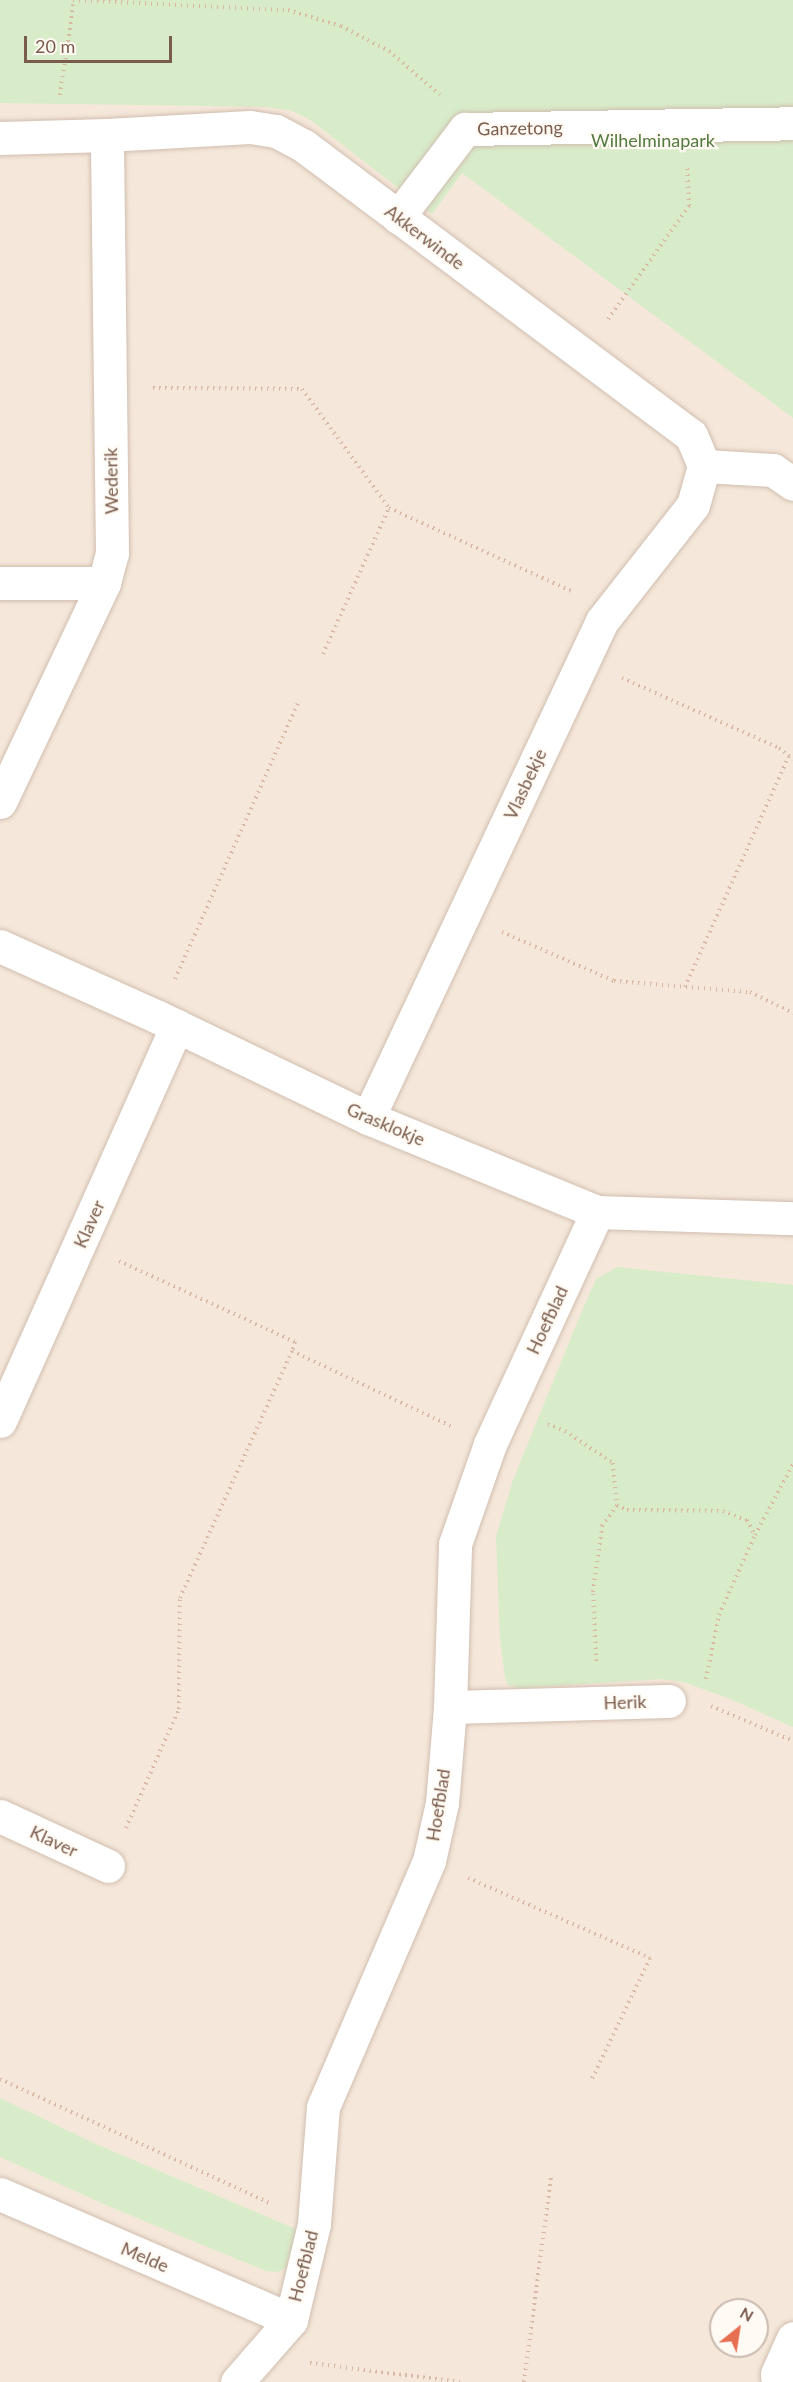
<!DOCTYPE html>
<style>
body{margin:0}
#map{position:relative;width:793px;height:2382px;overflow:hidden;background:#fdf6ec;font-family:Lato,sans-serif}
div>[style]{position:absolute}
[style*='--x']{left:calc(var(--x)*1px);top:calc(var(--y)*1px);width:calc(var(--w)*1px);rotate:calc(var(--a)*1deg)}
.residential>*{inset:0;background:#f5e8da}
.green>*{inset:0;background:#d8ecc9}
.path>*{height:4px;margin-top:-2px;transform-origin:0;background:repeating-linear-gradient(90deg,#d9b8a5 0 1.5px,transparent 0 6px)}
.roads{filter:drop-shadow(0 0 2px #d1beb0) drop-shadow(0 0 2px #d1beb0)}
.minor>*{height:33px;margin:-16.5px;padding:0 16.5px;transform-origin:16.5px;border-radius:16.5px;background:#fff}
span{translate:-50% -50%;white-space:nowrap;text-align:center;line-height:1.15;-webkit-text-stroke:4.5px #fffaf3;paint-order:stroke}
.street-label{font-size:18px;color:#7a5c4d}
.park-label{font-size:18px;color:#537a41}
.north{position:absolute;left:709px;top:2298px;width:60px;height:60px;box-sizing:border-box;background:#fffaf3;border:2px solid #cabbb1;border-radius:50%;rotate:30deg;font-size:16px;font-weight:700;line-height:24px;text-align:center;color:#7a5c4d}
.north::after{content:'';display:block;margin:auto;width:21px;height:27px;background:#e76f51;clip-path:polygon(50% 0,100% 100%,50% 72%,0 100%)}
.scale{position:absolute;left:24px;top:36px;width:148px;height:27px;box-sizing:border-box;border:3px solid #7a5c4d;border-top:0;padding-left:8px;font-size:18px;line-height:21px;white-space:nowrap;color:#7a5c4d;-webkit-text-stroke:4px #fffaf3;paint-order:stroke}
</style>
<div id="map">
<div class="residential">
<i style="clip-path:polygon(evenodd,0 0,793px 0,793px 2382px,0 2382px,0 0,721px 2310px,757px 2310px,757px 2346px,721px 2346px,721px 2310px)"></i>
</div>
<div class="green">
<i style="clip-path:polygon(0 0,793px 0,793px 418px,462px 173px,432px 214px,309px 119px,292px 111px,266px 107px,0 103px)"></i>
<i style="clip-path:polygon(617px 1267px,793px 1285px,793px 1727px,728px 1698px,683px 1682px,661px 1679px,519px 1688px,508px 1685px,505px 1678px,500px 1639px,496px 1536px,513px 1480px,581px 1313px,596px 1279px)"></i>
<i style="clip-path:polygon(0 2098px,96px 2144px,303px 2232px,292px 2264px,278px 2272px,266px 2271px,108px 2206px,0 2157px)"></i>
</div>
<div class="path">
<i style="--x:73;--y:0;--w:215;--a:2.7"></i>
<i style="--x:288;--y:10;--w:55;--a:16.8"></i>
<i style="--x:341;--y:26;--w:54;--a:27.5"></i>
<i style="--x:389;--y:51;--w:67;--a:40.8"></i>
<i style="--x:60;--y:95;--w:96;--a:-81.6"></i>
<i style="--x:608;--y:319;--w:139;--a:-54.4"></i>
<i style="--x:689;--y:206;--w:40;--a:-92.9"></i>
<i style="--x:153;--y:388;--w:149;--a:0.4"></i>
<i style="--x:302;--y:389;--w:147;--a:53.8"></i>
<i style="--x:389;--y:508;--w:200;--a:24.5"></i>
<i style="--x:323;--y:654;--w:160;--a:-65.7"></i>
<i style="--x:622;--y:678;--w:172;--a:24"></i>
<i style="--x:779;--y:748;--w:18;--a:38"></i>
<i style="--x:502;--y:932;--w:122;--a:23.6"></i>
<i style="--x:614;--y:981;--w:136;--a:4.6"></i>
<i style="--x:750;--y:992;--w:48;--a:26"></i>
<i style="--x:175;--y:979;--w:304;--a:-66"></i>
<i style="--x:685;--y:987;--w:253;--a:-65.8"></i>
<i style="--x:119;--y:1261;--w:194;--a:24.7"></i>
<i style="--x:295;--y:1342;--w:9;--a:108"></i>
<i style="--x:292;--y:1351;--w:176;--a:25.3"></i>
<i style="--x:548;--y:1424;--w:18;--a:22"></i>
<i style="--x:565;--y:1431;--w:58;--a:33.7"></i>
<i style="--x:613;--y:1463;--w:42;--a:84.6"></i>
<i style="--x:617;--y:1505;--w:11;--a:27"></i>
<i style="--x:627;--y:1510;--w:96;--a:0.6"></i>
<i style="--x:723;--y:1511;--w:26;--a:21"></i>
<i style="--x:747;--y:1520;--w:17;--a:62"></i>
<i style="--x:596;--y:1661;--w:69;--a:-92.5"></i>
<i style="--x:593;--y:1592;--w:67;--a:-82.2"></i>
<i style="--x:602;--y:1526;--w:26;--a:-54"></i>
<i style="--x:706;--y:1679;--w:65;--a:-78.5"></i>
<i style="--x:719;--y:1615;--w:88;--a:-65.8"></i>
<i style="--x:755;--y:1535;--w:81;--a:-61.8"></i>
<i style="--x:711;--y:1706;--w:89;--a:23.1"></i>
<i style="--x:126;--y:1828;--w:130;--a:-66"></i>
<i style="--x:179;--y:1709;--w:111;--a:-89.5"></i>
<i style="--x:180;--y:1598;--w:271;--a:-65.6"></i>
<i style="--x:468;--y:1878;--w:199;--a:23.7"></i>
<i style="--x:650;--y:1958;--w:136;--a:115.6"></i>
<i style="--x:0;--y:2079;--w:299;--a:24.7"></i>
<i style="--x:310;--y:2363;--w:151;--a:7.2"></i>
<i style="--x:524;--y:2382;--w:208;--a:-82.5"></i>
</div>
<div class="roads">
<div class="minor">
<i style="--x:0;--y:138;--w:107;--a:-1.6"></i>
<i style="--x:107;--y:135;--w:143;--a:-3.2"></i>
<i style="--x:250;--y:127;--w:26;--a:9"></i>
<i style="--x:276;--y:131;--w:32;--a:28"></i>
<i style="--x:304;--y:146;--w:483;--a:36.8"></i>
<i style="--x:691;--y:435;--w:34;--a:67"></i>
<i style="--x:704;--y:466;--w:69;--a:3.3"></i>
<i style="--x:773;--y:470;--w:24;--a:35"></i>
<i style="--x:398;--y:217;--w:111;--a:-52.7"></i>
<i style="--x:465;--y:129;--w:328;--a:-1"></i>
<i style="--x:0;--y:583;--w:104;--a:0"></i>
<i style="--x:0;--y:802;--w:242;--a:-64.6"></i>
<i style="--x:104;--y:583;--w:31;--a:-75"></i>
<i style="--x:112;--y:553;--w:418;--a:-90.7"></i>
<i style="--x:0;--y:946;--w:173;--a:24.2"></i>
<i style="--x:158;--y:1017;--w:233;--a:25.7"></i>
<i style="--x:368;--y:1118;--w:248;--a:22.3"></i>
<i style="--x:597;--y:1212;--w:196;--a:1.8"></i>
<i style="--x:368;--y:1118;--w:549;--a:-64.79"></i>
<i style="--x:602;--y:621;--w:147;--a:-51.9"></i>
<i style="--x:693;--y:505;--w:41;--a:-74.2"></i>
<i style="--x:0;--y:1421;--w:433;--a:-65.9"></i>
<i style="--x:450;--y:1707;--w:219;--a:-1.6"></i>
<i style="--x:0;--y:1816;--w:119;--a:24.8"></i>
<i style="--x:0;--y:2194;--w:317;--a:23.4"></i>
<i style="--x:237;--y:2382;--w:82;--a:-48.9"></i>
<i style="--x:291;--y:2320;--w:99;--a:-76.5"></i>
<i style="--x:314;--y:2224;--w:117;--a:-85.6"></i>
<i style="--x:323;--y:2107;--w:268;--a:-66.7"></i>
<i style="--x:429;--y:1861;--w:59;--a:-77.4"></i>
<i style="--x:442;--y:1803;--w:96;--a:-85.2"></i>
<i style="--x:450;--y:1707;--w:163;--a:-88.2"></i>
<i style="--x:455;--y:1544;--w:106;--a:-70.7"></i>
<i style="--x:490;--y:1444;--w:255;--a:-65.2"></i>
<i style="--x:778;--y:2382;--w:8;--a:-97"></i>
<i style="--x:777;--y:2374;--w:39;--a:-66"></i>
</div>
</div>
<div class="street-label">
<span style="left:520px;top:128px;rotate:-1deg">Ganzetong</span>
<span style="left:425px;top:237px;rotate:37deg">Akkerwinde</span>
<span style="left:111px;top:481px;rotate:-91deg">Wederik</span>
<span style="left:525px;top:784px;rotate:-65deg">Vlasbekje</span>
<span style="left:386px;top:1124px;rotate:23deg">Grasklokje</span>
<span style="left:89px;top:1224px;rotate:-66deg">Klaver</span>
<span style="left:547px;top:1320px;rotate:-65deg">Hoefblad</span>
<span style="left:625px;top:1702px;rotate:-2deg">Herik</span>
<span style="left:438px;top:1805px;rotate:-81deg">Hoefblad</span>
<span style="left:54px;top:1841px;rotate:25deg">Klaver</span>
<span style="left:145px;top:2257px;rotate:23deg">Melde</span>
<span style="left:303px;top:2266px;rotate:-76deg">Hoefblad</span>
</div>
<div class="park-label">
<span style="left:653px;top:140px">Wilhelminapark</span>
</div>
<div class="north">N</div>
<div class="scale">20 m</div>
</div>
